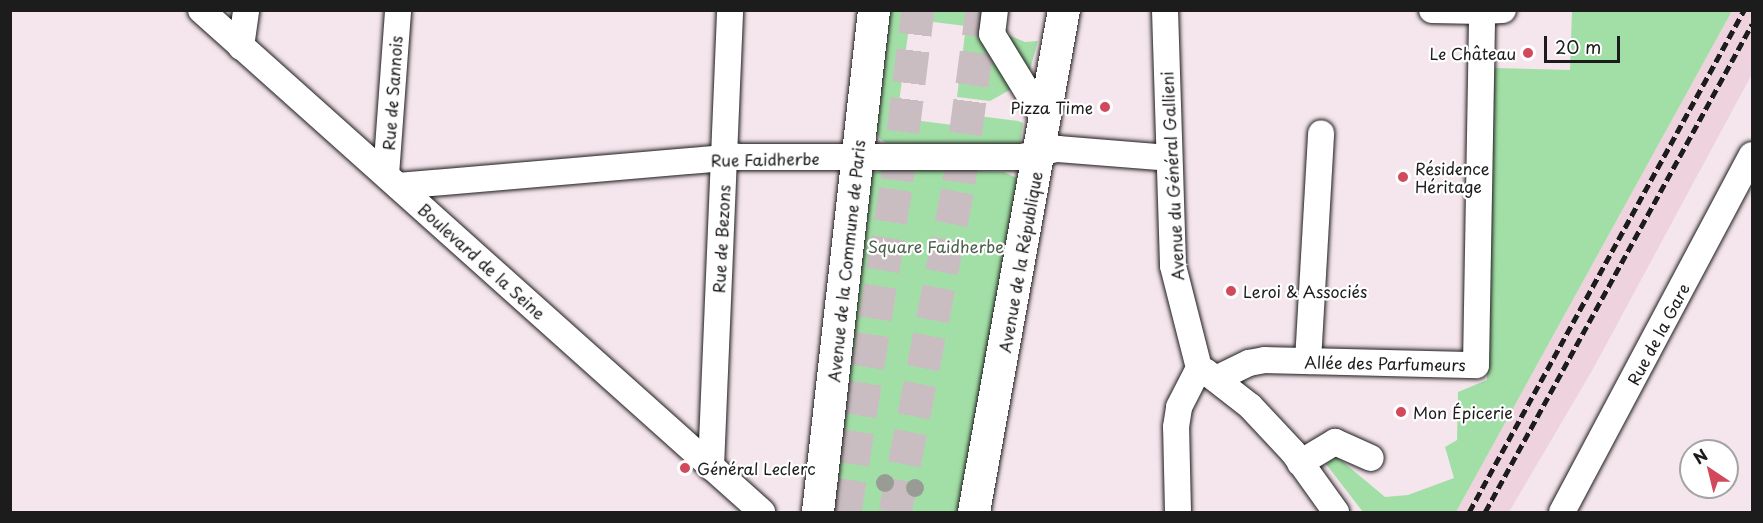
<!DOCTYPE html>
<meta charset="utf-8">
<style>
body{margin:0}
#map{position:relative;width:1763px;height:523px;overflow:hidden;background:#f5e5ec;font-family:"Playpen Sans",sans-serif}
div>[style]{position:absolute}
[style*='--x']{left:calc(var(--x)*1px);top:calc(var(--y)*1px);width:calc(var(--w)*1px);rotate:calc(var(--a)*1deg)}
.built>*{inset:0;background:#eed3df}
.green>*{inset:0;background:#a2dfa6}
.highway-tunnel>*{height:33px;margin-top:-16.5px;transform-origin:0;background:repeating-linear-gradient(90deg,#cabdc2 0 33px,transparent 0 49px)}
.roads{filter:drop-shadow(0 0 2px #1c1c1c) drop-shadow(0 0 2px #1c1c1c)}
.minor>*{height:26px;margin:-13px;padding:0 13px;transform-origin:13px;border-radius:13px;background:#fff}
.major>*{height:32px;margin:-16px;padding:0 16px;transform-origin:16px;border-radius:16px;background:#fff}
.rail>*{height:4.5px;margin-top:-2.25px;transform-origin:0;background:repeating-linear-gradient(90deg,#1c1c1c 0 9px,transparent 0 13.5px)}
.trees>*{width:18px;height:18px;margin:-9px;border-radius:50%;background:#989c94}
.dots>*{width:16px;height:16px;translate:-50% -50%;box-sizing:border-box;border:3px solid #fff;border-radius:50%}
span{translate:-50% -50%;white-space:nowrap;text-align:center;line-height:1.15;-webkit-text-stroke:4.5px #fff;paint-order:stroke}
.poi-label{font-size:16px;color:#1c1c1c}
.right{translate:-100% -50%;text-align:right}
.left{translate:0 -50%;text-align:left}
.street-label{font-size:16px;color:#1c1c1c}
.park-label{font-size:16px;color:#4b604c}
.frame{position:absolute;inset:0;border:12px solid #1c1c1c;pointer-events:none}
.north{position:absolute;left:1679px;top:439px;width:60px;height:60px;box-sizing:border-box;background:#fff;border:2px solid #a4a4a4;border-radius:50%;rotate:325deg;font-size:16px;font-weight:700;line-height:24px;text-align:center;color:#1c1c1c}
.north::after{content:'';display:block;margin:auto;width:21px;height:27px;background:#d1495b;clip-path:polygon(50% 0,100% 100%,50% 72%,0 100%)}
.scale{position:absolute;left:1544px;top:36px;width:76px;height:27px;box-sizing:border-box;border:3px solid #1c1c1c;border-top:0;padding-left:8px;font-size:18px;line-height:21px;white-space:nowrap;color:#1c1c1c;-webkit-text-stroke:4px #fff;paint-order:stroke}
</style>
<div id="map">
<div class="built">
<i style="clip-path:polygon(1732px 11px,1752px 11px,1752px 74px,1593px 369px,1509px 512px,1456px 512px)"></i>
</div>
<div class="green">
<i style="clip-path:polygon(888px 10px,911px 11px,897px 118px,953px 125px,955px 113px,1018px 121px,1023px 123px,1020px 144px,886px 143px,880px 139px,873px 128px)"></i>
<i style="clip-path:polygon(918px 11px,985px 11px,1015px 87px,990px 101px,957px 97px,966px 26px,917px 20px)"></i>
<i style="clip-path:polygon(1572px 11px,1732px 11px,1456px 512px,1363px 512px,1326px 464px,1336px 456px,1385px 497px,1408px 495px,1454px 478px,1445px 447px,1457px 440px,1458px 392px,1487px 380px,1492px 68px,1570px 70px)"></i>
<i style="clip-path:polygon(1008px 35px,1025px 42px,1038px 41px,1029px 73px,1007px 41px)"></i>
<i style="clip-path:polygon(888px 169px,1004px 172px,1021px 180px,963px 512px,831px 512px,869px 179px,873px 173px)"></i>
</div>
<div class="highway-tunnel">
<i style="--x:845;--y:512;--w:336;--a:-81.1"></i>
<i style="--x:897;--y:180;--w:171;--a:-83"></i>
<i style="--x:895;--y:512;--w:336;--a:-79"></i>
<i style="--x:959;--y:182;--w:174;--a:-82.4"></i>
</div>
<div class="roads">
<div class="minor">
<i style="--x:201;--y:10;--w:753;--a:41.82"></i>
<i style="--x:995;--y:10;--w:24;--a:97"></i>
<i style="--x:992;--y:34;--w:100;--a:58.5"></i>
<i style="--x:1165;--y:10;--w:256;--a:88.2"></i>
<i style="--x:1173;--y:266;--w:105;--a:75.7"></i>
<i style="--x:1482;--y:11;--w:21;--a:-3"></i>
<i style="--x:241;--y:47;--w:37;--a:-82"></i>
<i style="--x:386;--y:175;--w:165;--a:-85.8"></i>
<i style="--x:398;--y:186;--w:342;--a:-4.9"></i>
<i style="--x:739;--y:157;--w:283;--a:0"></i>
<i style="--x:1022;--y:157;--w:37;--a:-13"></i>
<i style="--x:1058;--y:149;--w:111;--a:4.6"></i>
<i style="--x:1308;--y:361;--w:228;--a:-86.7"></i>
<i style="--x:1205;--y:371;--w:57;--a:37.9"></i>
<i style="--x:1250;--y:406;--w:63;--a:46.9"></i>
<i style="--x:1293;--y:452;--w:74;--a:54.4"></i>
<i style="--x:1216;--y:379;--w:37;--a:-26"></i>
<i style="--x:1249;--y:363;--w:16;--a:-11"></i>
<i style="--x:1265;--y:360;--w:211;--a:1.4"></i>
<i style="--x:1476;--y:365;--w:354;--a:-89"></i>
<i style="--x:1482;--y:11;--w:50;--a:-178.9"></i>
<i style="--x:1300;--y:463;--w:41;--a:-31"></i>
<i style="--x:1335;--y:442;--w:39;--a:24"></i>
<i style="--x:711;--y:467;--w:457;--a:-87.6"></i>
<i style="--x:1178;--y:512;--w:85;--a:-91.3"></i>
<i style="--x:1176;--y:427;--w:20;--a:-81"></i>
<i style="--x:1179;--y:407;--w:44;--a:-62.9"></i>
<i style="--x:1562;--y:512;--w:404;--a:-62"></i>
</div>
<div class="major">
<i style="--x:818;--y:512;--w:505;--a:-83.63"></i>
<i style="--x:974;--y:512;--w:510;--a:-79.84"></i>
</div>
</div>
<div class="rail">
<i style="--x:1469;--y:512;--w:572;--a:-61.29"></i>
<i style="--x:1485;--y:512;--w:556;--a:-61.32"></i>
</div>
<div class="trees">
<i style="left:885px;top:483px"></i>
<i style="left:915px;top:488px"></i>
</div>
<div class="dots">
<i style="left:1528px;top:53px;background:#d1495b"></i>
<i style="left:1105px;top:107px;background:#d1495b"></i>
<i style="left:1403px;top:177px;background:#d1495b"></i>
<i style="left:1231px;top:291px;background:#d1495b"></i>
<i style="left:1401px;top:412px;background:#d1495b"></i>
<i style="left:685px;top:468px;background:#d1495b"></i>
</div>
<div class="poi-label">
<span class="right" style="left:1516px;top:53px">Le Château</span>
<span class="right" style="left:1093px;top:107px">Pizza Time</span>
<span class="left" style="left:1415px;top:177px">Résidence<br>Héritage</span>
<span class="left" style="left:1243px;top:291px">Leroi &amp; Associés</span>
<span class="left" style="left:1413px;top:412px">Mon Épicerie</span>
<span class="left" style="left:697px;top:468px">Général Leclerc</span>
</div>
<div class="street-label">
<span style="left:392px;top:93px;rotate:-86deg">Rue de Sannois</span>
<span style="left:765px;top:159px;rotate:-1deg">Rue Faidherbe</span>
<span style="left:1172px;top:176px;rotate:-93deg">Avenue du Général Gallieni</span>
<span style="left:721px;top:239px;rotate:-87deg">Rue de Bezons</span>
<span style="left:482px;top:261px;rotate:42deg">Boulevard de la Seine</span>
<span style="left:846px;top:261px;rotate:-84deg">Avenue de la Commune de Paris</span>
<span style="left:1020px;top:262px;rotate:-80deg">Avenue de la République</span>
<span style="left:1658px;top:334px;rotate:-62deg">Rue de la Gare</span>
<span style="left:1385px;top:363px;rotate:1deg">Allée des Parfumeurs</span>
</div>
<div class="park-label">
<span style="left:936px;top:246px">Square Faidherbe</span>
</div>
<div class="frame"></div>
<div class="north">N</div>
<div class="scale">20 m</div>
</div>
